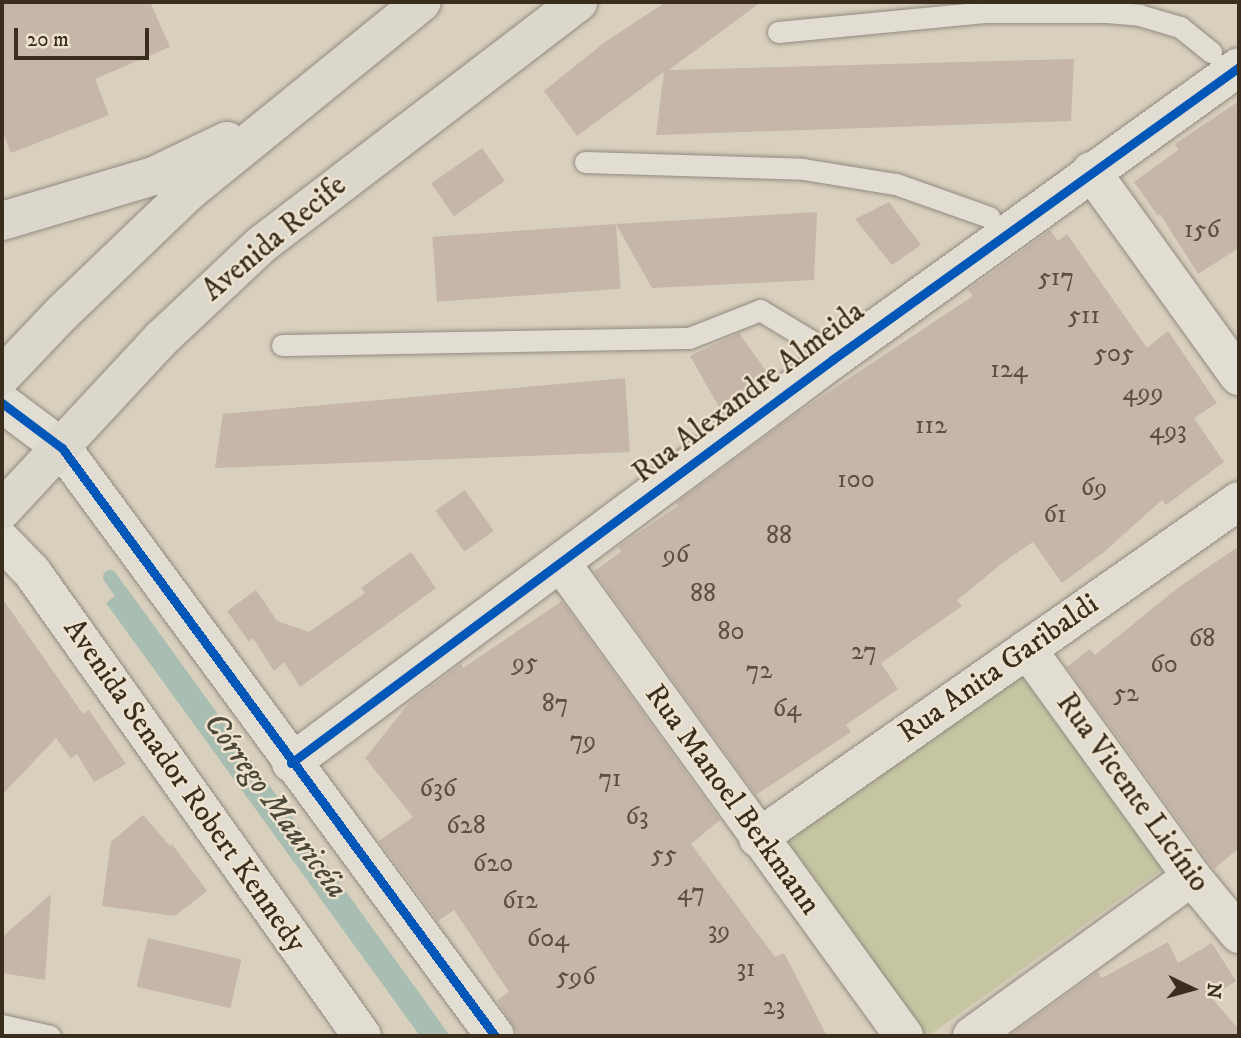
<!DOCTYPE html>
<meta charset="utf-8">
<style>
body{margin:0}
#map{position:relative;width:1241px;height:1038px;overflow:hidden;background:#d8cfbd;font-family:"IM FELL DW Pica",serif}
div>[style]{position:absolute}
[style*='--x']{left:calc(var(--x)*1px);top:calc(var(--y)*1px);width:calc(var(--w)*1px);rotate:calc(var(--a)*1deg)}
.green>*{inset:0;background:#c5c5a2}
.water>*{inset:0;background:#a9beb2}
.stream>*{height:14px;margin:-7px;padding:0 7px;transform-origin:7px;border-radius:7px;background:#a9beb2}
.building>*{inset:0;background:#c6b6aa;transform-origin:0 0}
.roads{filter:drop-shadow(0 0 2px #928b80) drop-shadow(0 0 2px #928b80)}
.service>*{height:21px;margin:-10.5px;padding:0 10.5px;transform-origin:10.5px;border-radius:10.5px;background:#e1ddd3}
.minor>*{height:38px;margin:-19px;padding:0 19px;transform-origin:19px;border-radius:19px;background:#e1ddd3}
.tertiary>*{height:38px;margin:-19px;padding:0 19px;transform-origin:19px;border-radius:19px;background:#e1ddd3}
.primary>*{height:38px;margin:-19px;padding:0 19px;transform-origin:19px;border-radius:19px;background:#dbd7cc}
.cycleway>*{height:9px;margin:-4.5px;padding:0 4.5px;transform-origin:4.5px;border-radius:4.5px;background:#0057b8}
span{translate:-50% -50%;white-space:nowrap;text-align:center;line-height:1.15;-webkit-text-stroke:5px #ede2cd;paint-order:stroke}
.number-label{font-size:26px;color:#5d4f41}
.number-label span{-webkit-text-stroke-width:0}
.street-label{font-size:30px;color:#3a2d1e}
.water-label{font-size:32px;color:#4c493b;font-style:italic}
.frame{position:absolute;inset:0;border:4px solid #3a2d1e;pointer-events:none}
.north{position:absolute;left:1157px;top:954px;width:70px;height:70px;-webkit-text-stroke:5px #ede2cd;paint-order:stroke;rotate:95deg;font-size:19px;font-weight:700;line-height:28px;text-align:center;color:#3a2d1e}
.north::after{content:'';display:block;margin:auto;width:24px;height:32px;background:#3a2d1e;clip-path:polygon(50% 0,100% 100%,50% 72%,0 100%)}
.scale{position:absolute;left:14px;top:28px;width:135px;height:32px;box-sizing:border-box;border:4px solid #3a2d1e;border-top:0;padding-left:9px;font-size:21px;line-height:24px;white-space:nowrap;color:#3a2d1e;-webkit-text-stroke:5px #ede2cd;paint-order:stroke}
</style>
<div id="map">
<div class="green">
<i style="clip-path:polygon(1025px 669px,1164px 868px,928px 1036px,915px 1036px,780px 844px)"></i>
</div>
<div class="water">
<i style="clip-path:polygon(126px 587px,425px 1001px,450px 1036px,420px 1036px,106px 603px)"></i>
</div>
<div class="stream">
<i style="--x:110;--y:577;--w:37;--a:55"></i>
</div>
<div class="building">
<i style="clip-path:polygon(2px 2px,150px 2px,170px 47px,95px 79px,109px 115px,11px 153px,2px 131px)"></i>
<i style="clip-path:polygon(666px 2px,761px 2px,669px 70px,1074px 59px,1071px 121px,656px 135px,664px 72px,577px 136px,544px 91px,605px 42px)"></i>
<i style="clip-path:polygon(1239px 101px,1239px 248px,1198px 274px,1160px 214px,1158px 216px,1134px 182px,1178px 150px,1175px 144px)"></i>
<i style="left:482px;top:148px;width:40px;height:62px;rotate:55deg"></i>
<i style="clip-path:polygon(889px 202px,921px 245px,892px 265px,855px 219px)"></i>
<i style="clip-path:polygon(817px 212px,814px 280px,652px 288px,616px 224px)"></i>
<i style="left:616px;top:224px;width:65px;height:184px;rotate:86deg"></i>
<i style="clip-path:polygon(1050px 230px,1058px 241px,1067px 234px,1147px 348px,1168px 331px,1217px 403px,1194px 418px,1224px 462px,1166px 505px,1162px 500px,1104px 552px,1062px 583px,1033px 542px,1005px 561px,957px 600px,962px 606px,881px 663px,898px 689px,846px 725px,851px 732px,756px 795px,594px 571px,621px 552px,618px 547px,678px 506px,676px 503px,797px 413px,973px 296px,968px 290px)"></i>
<i style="clip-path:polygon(739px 333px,771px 378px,723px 414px,690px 356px)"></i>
<i style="clip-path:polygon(625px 378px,630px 452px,215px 468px,223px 414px)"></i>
<i style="left:465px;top:490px;width:50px;height:36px;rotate:55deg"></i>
<i style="clip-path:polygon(1239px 546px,1239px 848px,1214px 869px,1067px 667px,1090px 649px,1095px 655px,1179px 587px)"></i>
<i style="clip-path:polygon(411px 552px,436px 588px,300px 687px,284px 662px,274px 671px,253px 638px,249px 642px,227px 611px,256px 590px,277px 621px,309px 632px,365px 593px,361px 588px)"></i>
<i style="clip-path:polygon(2px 598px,83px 714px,89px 710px,126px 764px,94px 782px,77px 754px,71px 759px,56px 738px,2px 795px)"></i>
<i style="clip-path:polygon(562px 601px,720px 820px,691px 844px,775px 957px,784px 953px,827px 1036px,519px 1036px,497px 1000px,509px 992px,454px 910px,438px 921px,379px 841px,413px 817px,365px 758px,410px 702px,461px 664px,463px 668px)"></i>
<i style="clip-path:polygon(143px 815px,170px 846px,172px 844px,207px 891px,175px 916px,102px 906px,111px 842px)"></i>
<i style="clip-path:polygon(51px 894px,45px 980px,2px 973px,2px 937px)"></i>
<i style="left:148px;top:938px;width:96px;height:50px;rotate:13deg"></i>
<i style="clip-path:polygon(1168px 942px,1178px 963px,1212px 943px,1236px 981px,1211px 997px,1239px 1030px,1239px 1036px,1009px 1036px,1098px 972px,1102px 978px)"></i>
</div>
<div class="roads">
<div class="service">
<i style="--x:778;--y:32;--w:210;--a:-5.5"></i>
<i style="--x:987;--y:12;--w:120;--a:0"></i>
<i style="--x:1107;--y:12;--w:32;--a:5"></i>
<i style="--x:1139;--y:15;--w:43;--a:16.3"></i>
<i style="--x:1180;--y:27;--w:40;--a:39"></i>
<i style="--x:585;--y:162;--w:218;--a:1.8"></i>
<i style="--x:803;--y:169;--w:94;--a:9.2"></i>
<i style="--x:896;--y:184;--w:99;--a:19.5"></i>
<i style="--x:282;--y:345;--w:407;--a:-1"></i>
<i style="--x:689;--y:338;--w:76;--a:-21.5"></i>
<i style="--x:760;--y:310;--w:74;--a:31.1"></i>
<i style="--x:2;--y:1025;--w:49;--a:12.9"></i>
</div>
<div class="minor">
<i style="--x:1091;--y:171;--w:253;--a:54.2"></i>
<i style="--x:561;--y:563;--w:584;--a:54.05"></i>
<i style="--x:1027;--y:649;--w:281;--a:54.1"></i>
<i style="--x:1192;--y:877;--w:74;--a:50.5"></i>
<i style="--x:291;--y:763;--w:675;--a:-36.68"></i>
<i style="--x:832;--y:360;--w:501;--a:-35.75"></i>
<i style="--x:758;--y:838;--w:587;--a:-35.02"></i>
<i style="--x:972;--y:1036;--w:271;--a:-35.9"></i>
</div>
<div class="tertiary">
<i style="--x:2;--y:403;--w:75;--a:36.9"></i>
<i style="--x:62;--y:448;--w:730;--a:53.63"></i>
<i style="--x:2;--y:541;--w:43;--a:45.9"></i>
<i style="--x:32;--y:572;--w:569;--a:54.58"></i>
</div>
<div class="primary">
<i style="--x:2;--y:221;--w:159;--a:-16.5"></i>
<i style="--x:154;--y:176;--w:81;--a:-25.6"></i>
<i style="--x:2;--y:376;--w:87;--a:-46.4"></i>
<i style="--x:62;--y:313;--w:175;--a:-43.8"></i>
<i style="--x:188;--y:192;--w:301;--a:-39.1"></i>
<i style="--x:2;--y:510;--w:235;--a:-47.1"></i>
<i style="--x:162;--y:338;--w:137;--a:-43.2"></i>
<i style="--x:262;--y:244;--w:398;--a:-37.4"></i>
</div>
</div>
<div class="cycleway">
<i style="--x:2;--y:403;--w:75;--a:36.9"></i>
<i style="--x:62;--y:448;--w:730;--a:53.63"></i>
<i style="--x:291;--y:763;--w:675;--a:-36.68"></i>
<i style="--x:832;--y:360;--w:501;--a:-35.75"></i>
</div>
<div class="number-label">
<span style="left:1202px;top:230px">156</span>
<span style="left:1056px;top:278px">517</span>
<span style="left:1084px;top:316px">511</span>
<span style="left:1114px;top:354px">505</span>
<span style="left:1009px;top:370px">124</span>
<span style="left:1143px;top:393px">499</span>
<span style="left:931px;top:426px">112</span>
<span style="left:1168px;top:431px">493</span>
<span style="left:856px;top:480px">100</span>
<span style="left:1094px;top:488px">69</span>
<span style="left:1055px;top:515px">61</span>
<span style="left:779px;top:536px">88</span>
<span style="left:676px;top:555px">96</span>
<span style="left:703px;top:594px">88</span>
<span style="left:731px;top:632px">80</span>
<span style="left:1202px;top:639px">68</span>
<span style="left:864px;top:652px">27</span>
<span style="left:525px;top:663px">95</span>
<span style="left:1164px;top:665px">60</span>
<span style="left:759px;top:671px">72</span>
<span style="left:1126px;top:694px">52</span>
<span style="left:555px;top:704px">87</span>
<span style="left:787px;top:709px">64</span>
<span style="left:583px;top:741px">79</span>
<span style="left:610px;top:779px">71</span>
<span style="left:438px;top:789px">636</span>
<span style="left:637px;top:817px">63</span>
<span style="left:466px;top:826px">628</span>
<span style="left:664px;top:855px">55</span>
<span style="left:493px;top:864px">620</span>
<span style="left:691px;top:893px">47</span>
<span style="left:520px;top:901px">612</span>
<span style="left:719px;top:931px">39</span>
<span style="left:548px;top:939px">604</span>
<span style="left:746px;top:969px">31</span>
<span style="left:576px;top:977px">596</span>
<span style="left:774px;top:1007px">23</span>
</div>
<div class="street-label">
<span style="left:275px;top:239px;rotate:-40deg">Avenida Recife</span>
<span style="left:749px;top:393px;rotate:-37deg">Rua Alexandre Almeida</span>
<span style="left:999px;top:669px;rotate:-35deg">Rua Anita Garibaldi</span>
<span style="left:184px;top:786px;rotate:55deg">Avenida Senador Robert Kennedy</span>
<span style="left:1132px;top:793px;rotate:54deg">Rua Vicente Licínio</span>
<span style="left:732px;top:800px;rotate:54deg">Rua Manoel Berkmann</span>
</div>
<div class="water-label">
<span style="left:275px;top:806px;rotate:54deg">Córrego Mauricéia</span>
</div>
<div class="frame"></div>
<div class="north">N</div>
<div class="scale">20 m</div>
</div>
